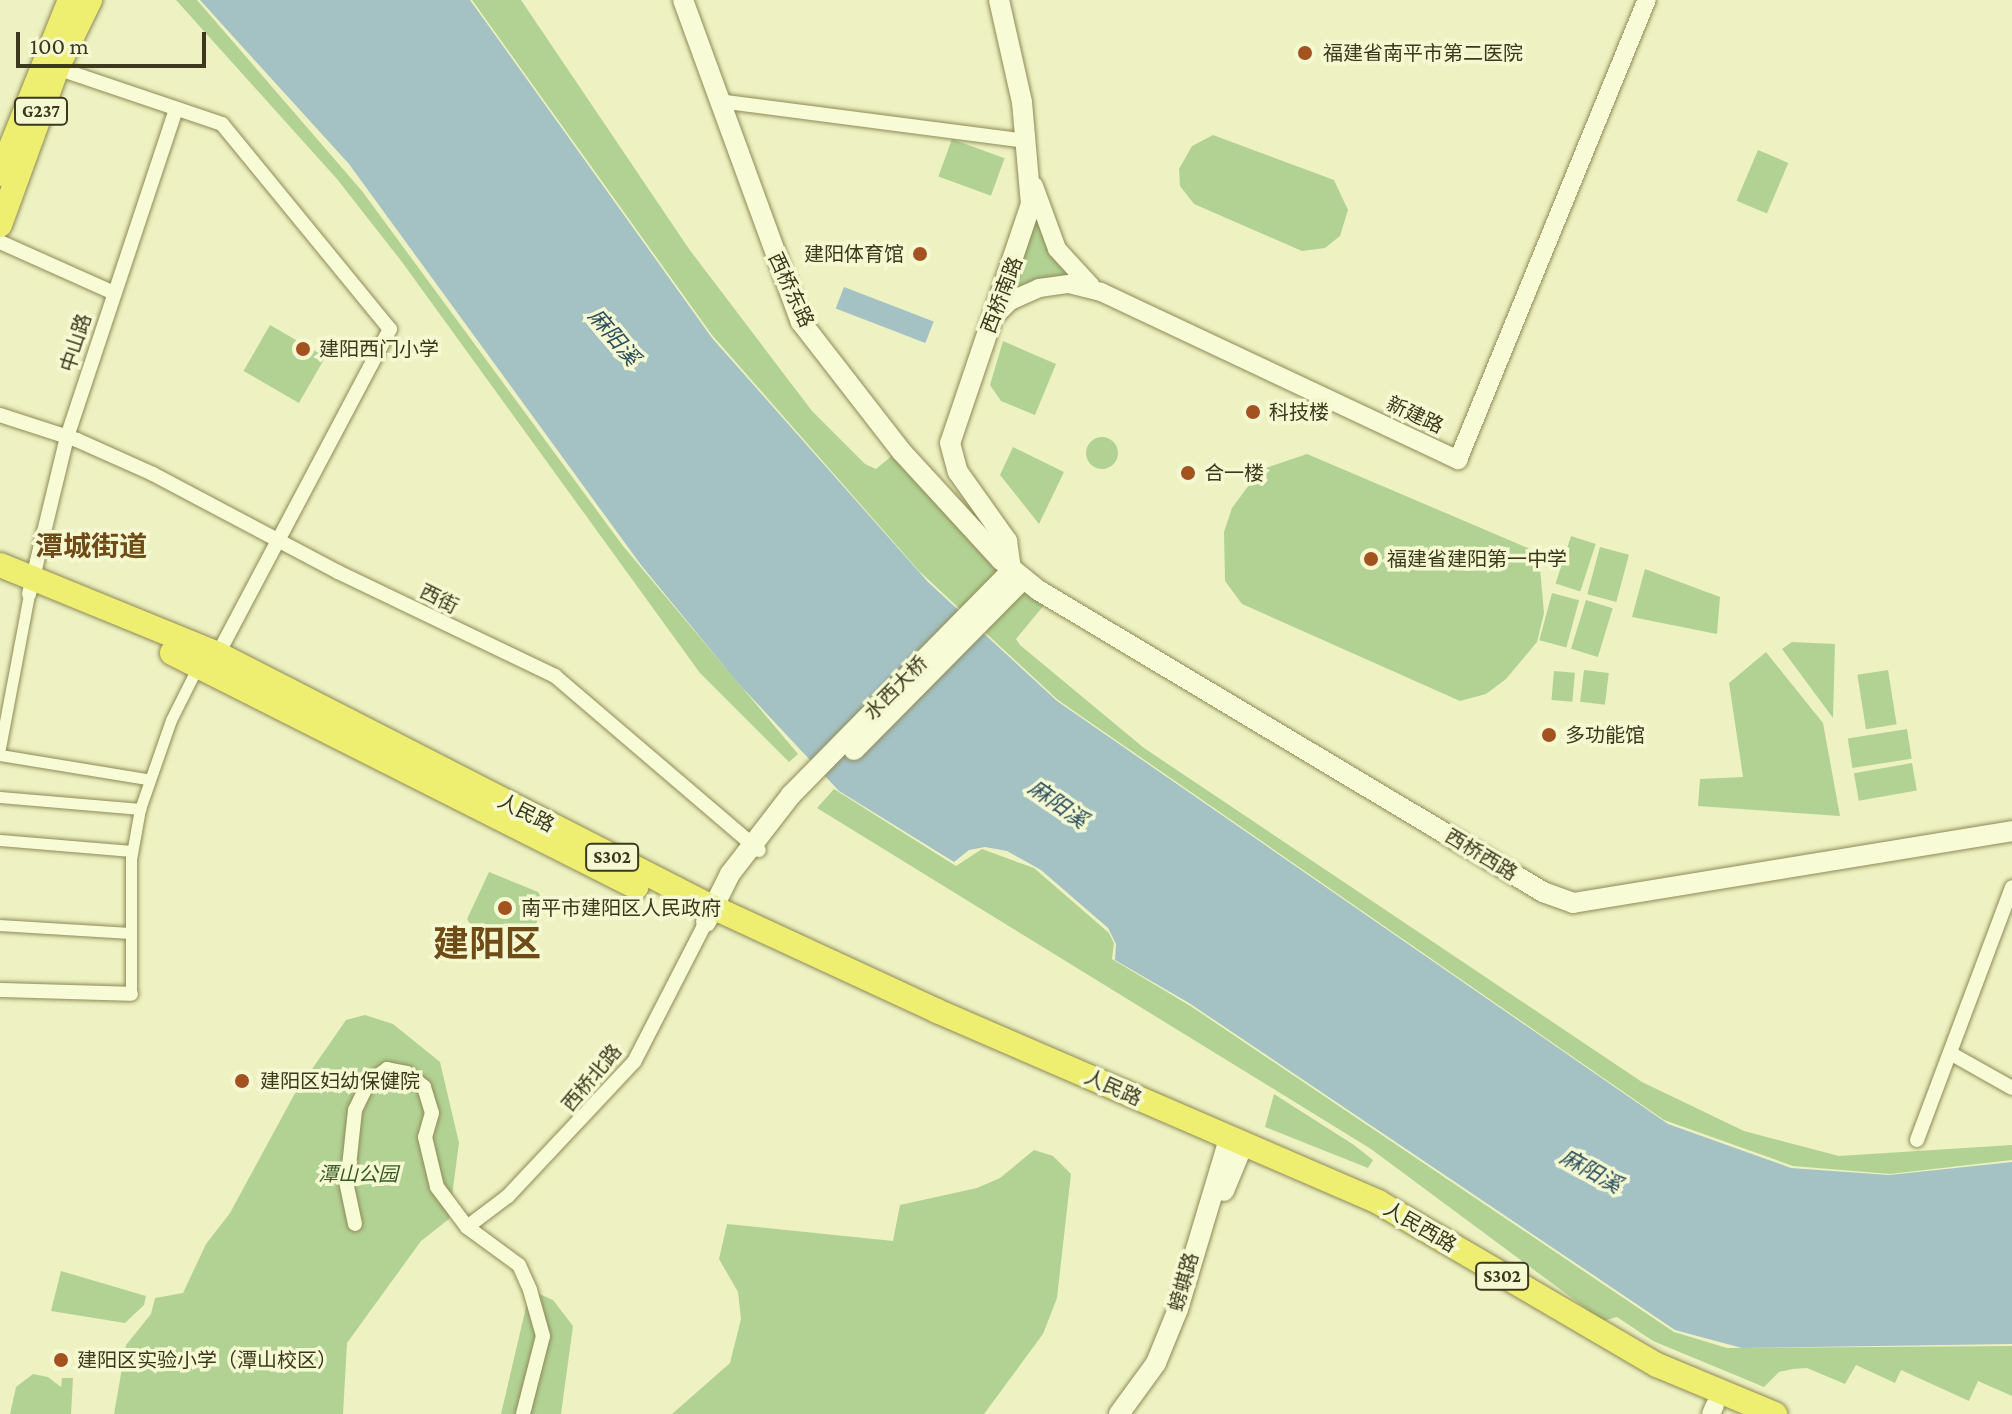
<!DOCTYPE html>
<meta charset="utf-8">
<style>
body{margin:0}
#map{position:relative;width:2012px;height:1414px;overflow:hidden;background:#eef2c2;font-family:"Crimson Pro","Noto Sans SC",serif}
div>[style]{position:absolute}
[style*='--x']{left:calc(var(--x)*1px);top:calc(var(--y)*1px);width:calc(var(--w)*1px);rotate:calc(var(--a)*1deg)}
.green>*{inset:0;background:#b2d294;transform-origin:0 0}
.round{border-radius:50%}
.water>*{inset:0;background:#a4c1c4;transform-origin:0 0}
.roads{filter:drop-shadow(0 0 2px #8e8a57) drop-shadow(0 0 2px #8e8a57)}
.pedestrian>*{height:11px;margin:-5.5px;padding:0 5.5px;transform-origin:5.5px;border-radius:5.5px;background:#f8fcd6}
.minor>*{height:14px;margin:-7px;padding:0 7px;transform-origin:7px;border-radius:7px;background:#f8fcd6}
.tertiary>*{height:18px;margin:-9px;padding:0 9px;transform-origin:9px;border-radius:9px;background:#f8fcd6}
.secondary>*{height:20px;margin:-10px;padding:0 10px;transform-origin:10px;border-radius:10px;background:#f8fcd6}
.trunk>*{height:24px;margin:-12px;padding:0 12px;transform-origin:12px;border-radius:12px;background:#eeee70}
.dots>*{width:22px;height:22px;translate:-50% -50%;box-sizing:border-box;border:4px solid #f5f9d2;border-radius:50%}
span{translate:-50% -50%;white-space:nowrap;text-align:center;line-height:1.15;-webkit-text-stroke:7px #f5f9d2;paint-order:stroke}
.shield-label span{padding:2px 6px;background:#f5f9d2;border:2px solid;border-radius:6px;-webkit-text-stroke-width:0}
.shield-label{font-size:18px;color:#3c381c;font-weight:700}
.poi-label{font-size:20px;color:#3c381c}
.left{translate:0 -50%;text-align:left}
.right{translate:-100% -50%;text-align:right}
.street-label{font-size:20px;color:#3c381c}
.park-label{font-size:20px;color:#365b21;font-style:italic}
.water-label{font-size:22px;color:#2a4d5e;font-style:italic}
.district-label{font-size:28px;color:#6e4b17;font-weight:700}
.town-label{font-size:36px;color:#6e4b17;font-weight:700}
.scale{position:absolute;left:16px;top:32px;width:190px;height:36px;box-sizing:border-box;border:4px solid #3c381c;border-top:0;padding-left:10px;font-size:24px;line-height:28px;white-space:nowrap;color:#3c381c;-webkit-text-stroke:6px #f5f9d2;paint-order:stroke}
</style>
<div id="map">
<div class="green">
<i style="clip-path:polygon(176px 0,197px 0,362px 191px,623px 546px,798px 754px,789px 762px,700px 673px,402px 262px,337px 179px)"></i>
<i style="clip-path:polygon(472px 0,521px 0,689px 249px,812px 411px,865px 464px,876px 469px,894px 454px,1045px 604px,1016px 639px,1020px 645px,1144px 748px,1642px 1082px,1744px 1131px,1839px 1156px,2012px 1145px,2012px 1160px,1890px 1174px,1793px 1166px,1664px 1120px,1058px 700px,919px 571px,712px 335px)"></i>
<i style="clip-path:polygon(1213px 135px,1334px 180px,1348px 210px,1340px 236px,1325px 248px,1302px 251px,1194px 204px,1180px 186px,1179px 169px,1192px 146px)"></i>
<i style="left:952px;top:139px;width:56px;height:40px;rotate:20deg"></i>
<i style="left:1758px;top:150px;width:33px;height:55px;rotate:23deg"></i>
<i style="clip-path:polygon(1034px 212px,1072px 275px,1010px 294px)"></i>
<i style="left:270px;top:325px;width:64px;height:53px;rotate:30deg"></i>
<i style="clip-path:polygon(1003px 341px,1056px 364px,1035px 415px,1001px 401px,990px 385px)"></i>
<i class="round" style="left:1086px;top:437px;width:32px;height:32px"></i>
<i style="clip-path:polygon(1013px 447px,1064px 472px,1039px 524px,1000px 475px)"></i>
<i style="clip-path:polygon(1307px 454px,1528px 548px,1540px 568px,1544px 613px,1537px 642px,1506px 679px,1486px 694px,1460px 701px,1242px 604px,1225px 581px,1224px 532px,1232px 508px,1260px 470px)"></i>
<i style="left:1571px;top:536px;width:26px;height:50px;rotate:18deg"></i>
<i style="left:1600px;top:547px;width:30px;height:49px;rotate:15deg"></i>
<i style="clip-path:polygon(1645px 569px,1720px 597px,1717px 634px,1632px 617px)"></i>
<i style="left:1552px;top:593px;width:28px;height:49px;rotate:15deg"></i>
<i style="left:1586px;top:600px;width:28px;height:51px;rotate:17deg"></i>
<i style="clip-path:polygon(1792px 642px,1835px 644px,1833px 718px,1782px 649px)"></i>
<i style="clip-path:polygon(1766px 652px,1823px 723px,1840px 816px,1698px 806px,1700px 779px,1743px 777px,1729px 683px)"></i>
<i style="left:1584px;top:670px;width:25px;height:32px;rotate:7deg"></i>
<i style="left:1888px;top:670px;width:55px;height:31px;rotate:81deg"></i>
<i style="left:1554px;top:671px;width:21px;height:29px;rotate:5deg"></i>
<i style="left:1907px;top:729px;width:30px;height:60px;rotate:81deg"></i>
<i style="left:1912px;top:763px;width:28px;height:59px;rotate:80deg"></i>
<i style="clip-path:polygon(834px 789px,956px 866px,982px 849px,1034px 868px,1109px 933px,1114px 943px,1112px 959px,1192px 1007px,1674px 1332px,1727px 1348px,2012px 1346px,2012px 1396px,1978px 1381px,1969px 1401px,1901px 1370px,1895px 1383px,1856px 1365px,1845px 1384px,1807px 1368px,1793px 1369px,1779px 1372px,1764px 1387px,1653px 1341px,1617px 1317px,1603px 1321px,1371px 1149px,817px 808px)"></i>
<i style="clip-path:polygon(489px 872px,538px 892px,544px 903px,529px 943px,522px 946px,470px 924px,467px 919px)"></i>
<i style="clip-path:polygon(365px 1015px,393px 1024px,440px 1062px,459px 1143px,449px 1219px,421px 1241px,347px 1343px,343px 1414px,114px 1414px,126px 1345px,151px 1314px,155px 1298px,183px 1293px,206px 1244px,230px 1213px,294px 1095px,346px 1020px)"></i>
<i style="clip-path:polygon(1274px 1094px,1354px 1145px,1373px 1160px,1368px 1168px,1265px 1127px)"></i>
<i style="clip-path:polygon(1034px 1150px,1053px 1156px,1071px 1174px,1057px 1298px,1043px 1334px,984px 1414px,672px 1414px,730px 1363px,741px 1319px,738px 1292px,719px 1259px,727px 1224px,893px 1241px,900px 1205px,977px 1188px,1000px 1178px)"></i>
<i style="clip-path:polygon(61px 1271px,146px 1296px,144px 1305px,125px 1323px,51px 1311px)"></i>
<i style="clip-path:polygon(530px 1290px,553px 1300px,573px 1326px,561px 1414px,501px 1414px)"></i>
<i style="clip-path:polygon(33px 1374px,48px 1377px,61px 1387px,62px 1378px,73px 1378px,71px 1414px,10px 1414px,16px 1387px)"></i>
</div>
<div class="water">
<i style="clip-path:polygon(200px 0,470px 0,712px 338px,928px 582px,1057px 701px,1668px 1124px,1791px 1168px,1889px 1175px,2012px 1162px,2012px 1344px,1742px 1348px,1675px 1330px,1189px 1003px,1115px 960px,1116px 944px,1108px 928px,1041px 870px,1007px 851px,985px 847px,969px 850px,954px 862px,839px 791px,738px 683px,641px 565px,349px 164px)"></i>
<i style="left:844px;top:287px;width:96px;height:23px;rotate:21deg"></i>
</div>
<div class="roads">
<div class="pedestrian">
<i style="--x:0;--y:748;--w:157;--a:-79.3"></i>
<i style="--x:0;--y:755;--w:149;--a:9.3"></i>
<i style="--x:0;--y:797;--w:141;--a:4.9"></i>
<i style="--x:0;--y:840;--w:132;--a:4.8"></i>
<i style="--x:0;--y:925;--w:129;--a:3.5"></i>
<i style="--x:131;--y:994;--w:135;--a:-90"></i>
<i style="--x:131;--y:859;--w:51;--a:-79.8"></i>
<i style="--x:140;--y:809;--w:94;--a:-70.8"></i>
<i style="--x:171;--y:720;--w:63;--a:-63.4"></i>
</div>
<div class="minor">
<i style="--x:57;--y:68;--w:174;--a:18.7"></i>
<i style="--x:222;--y:124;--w:265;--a:50.7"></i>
<i style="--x:390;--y:329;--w:372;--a:117.9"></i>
<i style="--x:719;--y:101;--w:311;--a:7.4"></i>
<i style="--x:0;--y:242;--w:125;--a:24.1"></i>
<i style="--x:0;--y:415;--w:81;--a:18"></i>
<i style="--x:77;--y:440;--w:83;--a:24.1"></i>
<i style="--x:153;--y:474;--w:209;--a:27.9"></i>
<i style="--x:338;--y:572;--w:241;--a:25.6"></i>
<i style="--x:555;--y:676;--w:268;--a:40.5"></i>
<i style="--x:29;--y:594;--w:162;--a:-76.4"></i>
<i style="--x:67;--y:437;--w:346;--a:-71.6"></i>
<i style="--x:0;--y:990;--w:131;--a:1.7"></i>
<i style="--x:1950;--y:1053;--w:71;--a:29.4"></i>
<i style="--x:1917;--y:1140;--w:270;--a:-69.4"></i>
<i style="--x:355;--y:1224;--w:40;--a:-102"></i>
<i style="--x:347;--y:1185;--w:75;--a:-83.9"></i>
<i style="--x:355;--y:1110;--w:30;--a:-64"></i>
<i style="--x:368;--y:1083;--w:24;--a:-36"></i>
<i style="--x:387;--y:1069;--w:20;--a:11"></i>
<i style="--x:407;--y:1073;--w:22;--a:39"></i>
<i style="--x:424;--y:1087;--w:27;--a:73"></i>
<i style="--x:432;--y:1113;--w:25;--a:106"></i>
<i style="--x:425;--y:1137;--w:51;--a:76.5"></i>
<i style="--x:437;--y:1187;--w:50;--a:53.1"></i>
<i style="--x:467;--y:1227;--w:64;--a:36.2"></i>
<i style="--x:519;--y:1265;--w:27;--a:66"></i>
<i style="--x:530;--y:1290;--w:48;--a:74.2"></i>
<i style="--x:543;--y:1336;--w:81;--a:104.4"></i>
<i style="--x:467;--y:1227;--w:51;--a:-37.1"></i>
<i style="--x:508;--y:1196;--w:184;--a:-46.8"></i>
<i style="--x:634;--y:1062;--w:157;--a:-62.8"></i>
</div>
<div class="tertiary">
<i style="--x:1034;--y:186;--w:67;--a:69.9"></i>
<i style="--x:1057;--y:249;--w:50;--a:47.4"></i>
<i style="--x:992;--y:319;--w:25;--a:-45"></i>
<i style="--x:1010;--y:301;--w:32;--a:-24"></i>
<i style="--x:1039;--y:288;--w:30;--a:-8"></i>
<i style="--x:1069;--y:284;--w:33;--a:14"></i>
<i style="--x:1101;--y:292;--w:395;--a:25.2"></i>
<i style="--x:1458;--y:460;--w:497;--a:-67.7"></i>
<i style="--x:1711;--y:1414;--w:10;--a:-66"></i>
</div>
<div class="secondary">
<i style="--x:683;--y:0;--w:343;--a:69.9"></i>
<i style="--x:801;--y:322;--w:163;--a:52.2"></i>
<i style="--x:901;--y:451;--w:148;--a:47.5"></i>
<i style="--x:1001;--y:560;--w:48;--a:39"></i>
<i style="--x:1038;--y:590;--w:588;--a:30.88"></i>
<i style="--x:1543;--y:892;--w:32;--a:20"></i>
<i style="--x:1573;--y:903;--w:445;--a:-9.3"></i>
<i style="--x:999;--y:0;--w:105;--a:77.3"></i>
<i style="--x:1022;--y:102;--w:102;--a:85"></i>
<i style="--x:1031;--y:204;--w:252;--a:108.7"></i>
<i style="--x:950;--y:443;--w:30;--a:75"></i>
<i style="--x:958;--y:472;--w:85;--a:54.6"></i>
<i style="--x:1007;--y:541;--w:30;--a:82"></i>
<i style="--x:854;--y:750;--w:239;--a:-45.3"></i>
<i style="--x:706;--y:922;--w:54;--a:-63.4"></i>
<i style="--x:730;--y:874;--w:100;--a:-52.3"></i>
<i style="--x:791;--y:795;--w:314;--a:-45.5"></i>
<i style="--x:1224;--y:1191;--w:50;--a:-67.6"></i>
<i style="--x:1119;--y:1414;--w:63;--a:-54"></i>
<i style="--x:1156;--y:1363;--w:58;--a:-67.8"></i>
<i style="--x:1178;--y:1309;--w:177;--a:-73.3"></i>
</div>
<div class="trunk">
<i style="--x:0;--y:174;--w:188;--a:-68.1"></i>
<i style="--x:0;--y:225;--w:167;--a:-70"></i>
<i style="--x:57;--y:68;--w:76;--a:-64.1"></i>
<i style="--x:0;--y:565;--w:235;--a:22.2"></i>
<i style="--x:218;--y:654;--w:553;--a:27.12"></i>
<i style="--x:710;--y:906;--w:250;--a:24.8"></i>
<i style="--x:937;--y:1011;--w:481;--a:23.4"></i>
<i style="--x:1378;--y:1202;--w:323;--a:30.3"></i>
<i style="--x:1657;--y:1365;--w:128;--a:22.6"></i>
<i style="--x:172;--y:653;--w:520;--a:26.76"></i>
</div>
</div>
<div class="dots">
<i style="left:1305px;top:53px;background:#a35320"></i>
<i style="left:920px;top:254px;background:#a35320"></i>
<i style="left:303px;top:349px;background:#a35320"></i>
<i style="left:1253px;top:412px;background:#a35320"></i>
<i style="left:1188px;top:473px;background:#a35320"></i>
<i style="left:1371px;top:559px;background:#a35320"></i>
<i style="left:1549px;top:735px;background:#a35320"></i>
<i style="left:505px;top:908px;background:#a35320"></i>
<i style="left:242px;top:1081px;background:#a35320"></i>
<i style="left:61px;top:1360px;background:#a35320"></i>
</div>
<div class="shield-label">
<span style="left:41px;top:111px">G237</span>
<span style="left:612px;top:857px">S302</span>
<span style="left:1502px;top:1276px">S302</span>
</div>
<div class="poi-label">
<span class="left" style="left:1323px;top:53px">福建省南平市第二医院</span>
<span class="right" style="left:904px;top:254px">建阳体育馆</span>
<span class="left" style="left:319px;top:349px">建阳西门小学</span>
<span class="left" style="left:1269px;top:412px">科技楼</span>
<span class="left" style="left:1204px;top:473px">合一楼</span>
<span class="left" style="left:1387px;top:559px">福建省建阳第一中学</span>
<span class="left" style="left:1565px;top:735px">多功能馆</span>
<span class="left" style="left:521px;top:908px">南平市建阳区人民政府</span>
<span class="left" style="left:260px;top:1081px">建阳区妇幼保健院</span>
<span class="left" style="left:77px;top:1360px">建阳区实验小学（潭山校区）</span>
</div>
<div class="street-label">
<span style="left:791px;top:290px;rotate:65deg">西桥东路</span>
<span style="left:1002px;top:295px;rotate:-69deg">西桥南路</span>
<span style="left:76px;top:343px;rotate:-72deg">中山路</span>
<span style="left:1415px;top:415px;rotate:25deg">新建路</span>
<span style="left:439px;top:599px;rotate:26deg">西街</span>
<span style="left:896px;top:688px;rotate:-45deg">水西大桥</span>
<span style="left:526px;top:813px;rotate:27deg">人民路</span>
<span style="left:1481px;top:855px;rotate:31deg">西桥西路</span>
<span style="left:592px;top:1078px;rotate:-50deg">西桥北路</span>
<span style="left:1113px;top:1088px;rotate:24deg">人民路</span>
<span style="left:1420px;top:1227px;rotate:30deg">人民西路</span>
<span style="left:1184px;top:1282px;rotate:-74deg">螃蜞路</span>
</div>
<div class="park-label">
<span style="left:358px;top:1174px">潭山公园</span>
</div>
<div class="water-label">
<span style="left:614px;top:337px;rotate:50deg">麻阳溪</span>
<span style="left:1058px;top:804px;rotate:35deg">麻阳溪</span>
<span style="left:1591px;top:1171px;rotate:29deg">麻阳溪</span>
</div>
<div class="district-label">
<span style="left:91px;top:547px">潭城街道</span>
</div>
<div class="town-label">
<span style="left:487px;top:945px">建阳区</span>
</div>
<div class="scale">100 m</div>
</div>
